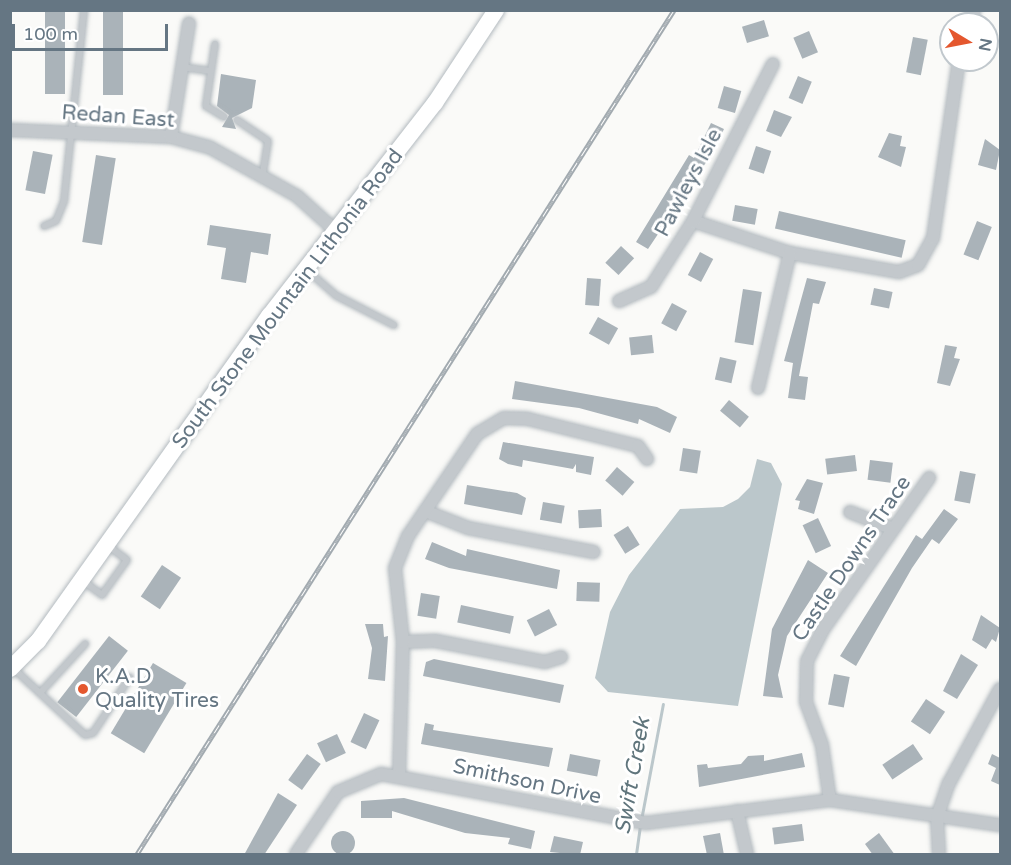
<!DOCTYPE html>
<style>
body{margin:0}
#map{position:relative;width:1011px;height:865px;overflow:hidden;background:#fafaf8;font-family:"Varela Round",sans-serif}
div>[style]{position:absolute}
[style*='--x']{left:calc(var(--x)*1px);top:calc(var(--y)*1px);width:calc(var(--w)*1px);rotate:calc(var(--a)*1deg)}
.water>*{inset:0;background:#bbc7cb}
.stream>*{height:3px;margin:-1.5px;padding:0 1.5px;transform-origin:1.5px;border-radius:1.5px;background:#bbc7cb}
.building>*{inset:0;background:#aab3b9;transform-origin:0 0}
.round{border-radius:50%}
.roads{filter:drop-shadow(0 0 2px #b3babf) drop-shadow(0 0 2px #b3babf)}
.lane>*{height:6px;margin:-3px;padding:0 3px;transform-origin:3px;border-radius:3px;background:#c3c8cc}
.street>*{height:12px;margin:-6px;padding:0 6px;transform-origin:6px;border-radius:6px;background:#c3c8cc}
.secondary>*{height:16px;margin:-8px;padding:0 8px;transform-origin:8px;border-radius:8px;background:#fff}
.rail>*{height:5px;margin-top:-2.5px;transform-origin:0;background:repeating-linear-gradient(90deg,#fff 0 9px,#a2aab0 0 18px);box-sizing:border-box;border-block:2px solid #a2aab0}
.dots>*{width:16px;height:16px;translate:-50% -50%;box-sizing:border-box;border:3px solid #fff;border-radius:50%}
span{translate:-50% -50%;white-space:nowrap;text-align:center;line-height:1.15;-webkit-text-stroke:6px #fff;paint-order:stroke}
.street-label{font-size:21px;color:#657683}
.poi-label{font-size:21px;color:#657683}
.left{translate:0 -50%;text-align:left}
.water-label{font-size:22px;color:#60757c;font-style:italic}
.frame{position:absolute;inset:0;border:12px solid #657683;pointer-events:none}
.north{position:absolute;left:939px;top:12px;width:60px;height:60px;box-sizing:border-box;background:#fff;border:2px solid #c1c8cd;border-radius:50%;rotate:100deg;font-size:16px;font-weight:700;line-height:24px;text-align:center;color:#657683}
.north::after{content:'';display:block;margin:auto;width:21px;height:27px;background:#e4572e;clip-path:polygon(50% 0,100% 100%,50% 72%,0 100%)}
.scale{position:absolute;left:12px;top:24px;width:156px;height:27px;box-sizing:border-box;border:3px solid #657683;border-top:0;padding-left:8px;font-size:18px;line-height:21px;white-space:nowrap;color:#657683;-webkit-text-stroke:4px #fff;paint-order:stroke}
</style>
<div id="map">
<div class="water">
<i style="clip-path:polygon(757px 459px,771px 463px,782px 484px,738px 706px,608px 692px,595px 678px,610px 612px,629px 575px,680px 509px,723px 507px,738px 499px,750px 487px)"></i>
</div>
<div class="stream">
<i style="--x:641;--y:820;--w:118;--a:-79.3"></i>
<i style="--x:636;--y:854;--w:27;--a:-82"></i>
</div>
<div class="building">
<i style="left:45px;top:10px;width:20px;height:84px"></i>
<i style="left:103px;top:10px;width:20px;height:85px"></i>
<i style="left:764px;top:20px;width:17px;height:23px;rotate:73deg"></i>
<i style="left:809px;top:31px;width:23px;height:17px;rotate:67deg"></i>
<i style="left:913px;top:37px;width:15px;height:36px;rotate:11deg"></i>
<i style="clip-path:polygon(221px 74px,256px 80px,252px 108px,232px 118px,236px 129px,222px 127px,229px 115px,217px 106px)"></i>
<i style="left:798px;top:76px;width:15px;height:24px;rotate:23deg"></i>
<i style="left:724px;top:86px;width:18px;height:23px;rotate:16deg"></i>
<i style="clip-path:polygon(774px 110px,792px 117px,781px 137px,766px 131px)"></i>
<i style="clip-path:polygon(711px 123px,724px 129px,713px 152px,648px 249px,636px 242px,689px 155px,694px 158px)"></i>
<i style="clip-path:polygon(889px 133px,902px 136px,900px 146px,906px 147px,901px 167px,878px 157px)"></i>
<i style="clip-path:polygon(985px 139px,1000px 150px,996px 170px,978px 165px)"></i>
<i style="left:756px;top:146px;width:16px;height:24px;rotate:18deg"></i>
<i style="left:33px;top:151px;width:20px;height:40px;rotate:11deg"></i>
<i style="left:96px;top:155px;width:20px;height:88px;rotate:9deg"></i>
<i style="left:735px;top:205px;width:23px;height:16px;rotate:10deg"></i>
<i style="left:779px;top:211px;width:130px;height:18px;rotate:13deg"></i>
<i style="left:977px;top:221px;width:16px;height:36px;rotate:22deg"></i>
<i style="clip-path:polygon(210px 225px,271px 234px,268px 255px,251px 252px,246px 283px,221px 279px,226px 248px,207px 245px)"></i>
<i style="left:621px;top:246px;width:18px;height:23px;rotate:43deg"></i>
<i style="left:700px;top:252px;width:15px;height:26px;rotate:28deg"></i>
<i style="left:587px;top:278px;width:14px;height:27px;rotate:4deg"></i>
<i style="clip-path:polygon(807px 278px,826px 282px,819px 304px,813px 303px,799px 376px,808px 377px,805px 400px,788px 398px,793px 363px,784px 361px)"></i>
<i style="left:874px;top:288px;width:19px;height:17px;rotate:12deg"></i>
<i style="left:743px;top:289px;width:19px;height:54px;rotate:9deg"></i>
<i style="left:672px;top:303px;width:17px;height:23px;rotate:28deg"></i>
<i style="left:598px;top:317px;width:23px;height:19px;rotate:29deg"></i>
<i style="left:652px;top:335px;width:18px;height:23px;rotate:84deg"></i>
<i style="clip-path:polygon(945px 345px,957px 347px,954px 358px,960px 359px,950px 386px,937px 383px)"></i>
<i style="left:720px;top:357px;width:17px;height:23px;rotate:13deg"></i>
<i style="clip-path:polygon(515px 381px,657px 407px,677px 417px,670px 433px,639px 419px,638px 424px,579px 408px,512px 399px)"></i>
<i style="left:729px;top:400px;width:26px;height:14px;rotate:40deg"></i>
<i style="clip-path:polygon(503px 442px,594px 457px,591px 475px,576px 472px,576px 464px,573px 469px,523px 460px,522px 467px,508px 464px,499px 459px)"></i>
<i style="left:683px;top:448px;width:18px;height:23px;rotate:9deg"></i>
<i style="left:855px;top:455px;width:16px;height:30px;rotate:83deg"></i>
<i style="left:870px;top:460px;width:23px;height:20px;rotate:7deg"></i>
<i style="left:617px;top:467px;width:23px;height:18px;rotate:41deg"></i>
<i style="left:960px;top:471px;width:16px;height:30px;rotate:11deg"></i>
<i style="clip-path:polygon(807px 479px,823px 483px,814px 514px,798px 509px,800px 501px,795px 500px)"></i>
<i style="clip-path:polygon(467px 485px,517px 493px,526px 498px,522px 515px,464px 504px)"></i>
<i style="left:543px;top:502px;width:22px;height:18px;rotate:10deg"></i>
<i style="left:601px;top:509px;width:18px;height:23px;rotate:87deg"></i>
<i style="clip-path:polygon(944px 509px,958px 519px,939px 544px,932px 539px,912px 568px,856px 666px,840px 656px,916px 535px,922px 539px)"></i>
<i style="left:818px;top:518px;width:31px;height:17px;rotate:65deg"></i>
<i style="left:628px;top:526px;width:22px;height:17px;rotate:58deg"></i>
<i style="clip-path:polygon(432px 542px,466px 556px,467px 549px,560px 570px,557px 589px,449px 568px,425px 559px)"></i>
<i style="clip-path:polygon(808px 560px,828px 573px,787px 636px,778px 675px,783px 698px,763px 696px,772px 629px)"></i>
<i style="left:162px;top:565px;width:23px;height:38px;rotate:34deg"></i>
<i style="left:577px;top:582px;width:23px;height:19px;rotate:2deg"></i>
<i style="left:421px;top:593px;width:19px;height:23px;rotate:9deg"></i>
<i style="left:461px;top:605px;width:54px;height:18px;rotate:12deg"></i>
<i style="left:549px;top:609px;width:18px;height:25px;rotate:63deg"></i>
<i style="clip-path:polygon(981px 615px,1000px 628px,996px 642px,992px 639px,986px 649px,972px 640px)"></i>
<i style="clip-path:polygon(365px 624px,383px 624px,384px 637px,388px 636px,385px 681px,368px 679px,372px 648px)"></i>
<i style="left:109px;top:636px;width:24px;height:84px;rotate:38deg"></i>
<i style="clip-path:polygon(961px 654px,978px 665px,957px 699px,943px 691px)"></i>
<i style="clip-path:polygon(434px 659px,564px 685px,560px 703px,423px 676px,426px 662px)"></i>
<i style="left:153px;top:663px;width:39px;height:82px;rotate:31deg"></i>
<i style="left:834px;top:674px;width:16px;height:31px;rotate:11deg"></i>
<i style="left:926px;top:699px;width:23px;height:27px;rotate:34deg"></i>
<i style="left:364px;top:713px;width:17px;height:32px;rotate:25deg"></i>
<i style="clip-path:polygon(425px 723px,434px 725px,433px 730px,553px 748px,549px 767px,421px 744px)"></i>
<i style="left:337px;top:734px;width:21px;height:22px;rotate:65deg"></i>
<i style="left:913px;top:744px;width:18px;height:37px;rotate:56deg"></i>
<i style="clip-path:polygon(802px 753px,805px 767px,699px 787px,697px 765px,707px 764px,708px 768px,741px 764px,748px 756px,764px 755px,764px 761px)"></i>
<i style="left:307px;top:754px;width:17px;height:32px;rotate:36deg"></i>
<i style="left:570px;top:754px;width:31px;height:17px;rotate:11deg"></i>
<i style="clip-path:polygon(992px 754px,1000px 758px,1000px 785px,991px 781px,996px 768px,988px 764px)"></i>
<i style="clip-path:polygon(278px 793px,297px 805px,264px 855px,244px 855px)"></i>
<i style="clip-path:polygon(404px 798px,535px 831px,531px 849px,508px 844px,510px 838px,465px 833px,392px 811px,392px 818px,361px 818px,361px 801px)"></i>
<i style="left:802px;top:824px;width:17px;height:30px;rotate:83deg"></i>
<i class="round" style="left:331px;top:831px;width:24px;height:24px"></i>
<i style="clip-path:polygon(720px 833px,724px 855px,707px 855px,703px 836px)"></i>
<i style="clip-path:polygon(879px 833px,895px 855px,873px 855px,865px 844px)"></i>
<i style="clip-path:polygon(554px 836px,583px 842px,580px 855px,550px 852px)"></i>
</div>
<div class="roads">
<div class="lane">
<i style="--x:215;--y:44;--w:63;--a:98.3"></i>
<i style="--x:206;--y:106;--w:21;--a:31"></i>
<i style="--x:182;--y:67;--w:29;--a:8"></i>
<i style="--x:237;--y:120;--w:37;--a:34"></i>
<i style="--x:268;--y:141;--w:33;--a:99"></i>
<i style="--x:44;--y:226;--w:13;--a:-23"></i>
<i style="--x:56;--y:221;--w:22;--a:-68"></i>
<i style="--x:64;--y:201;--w:192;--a:-84"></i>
<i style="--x:308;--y:271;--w:38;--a:41"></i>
<i style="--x:337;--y:296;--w:64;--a:27"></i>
<i style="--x:83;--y:581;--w:24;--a:36"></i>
<i style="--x:102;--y:595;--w:43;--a:-54.5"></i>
<i style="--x:127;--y:560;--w:25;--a:-143"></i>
<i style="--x:13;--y:668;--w:98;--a:42.9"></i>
<i style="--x:85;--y:735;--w:8;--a:-14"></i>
<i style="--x:93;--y:733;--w:67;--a:-56.5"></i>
<i style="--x:40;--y:693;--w:67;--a:-47.4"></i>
</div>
<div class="street">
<i style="--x:970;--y:24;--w:15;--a:-74"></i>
<i style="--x:10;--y:130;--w:161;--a:2.5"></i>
<i style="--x:171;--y:137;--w:39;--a:15"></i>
<i style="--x:209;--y:147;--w:101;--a:29.1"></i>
<i style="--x:297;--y:196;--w:55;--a:42.1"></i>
<i style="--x:171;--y:137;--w:115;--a:-81"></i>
<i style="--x:693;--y:221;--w:102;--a:18.3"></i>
<i style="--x:790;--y:253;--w:111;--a:9.9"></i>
<i style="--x:899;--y:272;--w:20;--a:-20"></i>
<i style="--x:918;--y:265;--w:31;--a:-61"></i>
<i style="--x:933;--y:238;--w:180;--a:-81.7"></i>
<i style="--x:619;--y:301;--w:35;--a:-24"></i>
<i style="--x:651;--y:287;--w:78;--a:-57.5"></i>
<i style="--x:693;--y:221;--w:176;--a:-63"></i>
<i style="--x:758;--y:388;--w:139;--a:-76.7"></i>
<i style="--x:425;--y:511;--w:46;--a:21.6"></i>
<i style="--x:468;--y:528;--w:128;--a:10.8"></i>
<i style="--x:850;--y:512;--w:44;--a:21.3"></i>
<i style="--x:403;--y:642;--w:33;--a:-2"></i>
<i style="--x:436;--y:641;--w:111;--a:10.9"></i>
<i style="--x:545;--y:662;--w:17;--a:-17"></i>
<i style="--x:399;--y:775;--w:133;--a:-88.3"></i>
<i style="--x:403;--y:642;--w:74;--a:-96.2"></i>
<i style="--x:395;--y:568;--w:35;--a:-68"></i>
<i style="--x:408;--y:536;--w:123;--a:-55.9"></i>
<i style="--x:477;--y:434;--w:31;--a:-31"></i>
<i style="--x:504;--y:418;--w:24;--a:2"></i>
<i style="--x:528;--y:419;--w:113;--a:13.8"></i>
<i style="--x:638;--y:446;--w:16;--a:55"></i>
<i style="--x:830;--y:800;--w:56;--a:-98.3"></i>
<i style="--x:822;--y:745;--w:46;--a:-110.4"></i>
<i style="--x:806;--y:702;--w:41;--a:-88.6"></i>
<i style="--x:807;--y:661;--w:34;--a:-63"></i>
<i style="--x:822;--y:631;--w:187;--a:-55"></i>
<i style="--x:737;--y:811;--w:44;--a:76.9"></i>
<i style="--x:296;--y:854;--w:75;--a:-55.9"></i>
<i style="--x:338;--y:792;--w:47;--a:-22.7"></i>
<i style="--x:381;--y:774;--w:269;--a:10.5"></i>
<i style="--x:646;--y:823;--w:185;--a:-7.1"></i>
<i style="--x:830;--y:800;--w:172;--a:8.4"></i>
<i style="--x:939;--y:854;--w:37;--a:-93"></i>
<i style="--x:937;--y:817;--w:36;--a:-71"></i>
<i style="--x:949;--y:783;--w:107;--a:-61.5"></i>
</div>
<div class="secondary">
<i style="--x:10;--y:669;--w:40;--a:-45"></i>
<i style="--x:38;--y:641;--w:399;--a:-54.6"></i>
<i style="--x:269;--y:316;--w:270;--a:-52.1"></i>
<i style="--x:435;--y:103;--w:111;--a:-56.7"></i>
</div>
</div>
<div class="rail">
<i style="--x:137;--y:854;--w:1000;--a:-57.53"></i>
</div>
<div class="dots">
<i style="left:83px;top:689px;background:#e4572e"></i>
</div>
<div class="street-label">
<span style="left:118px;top:117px;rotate:4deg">Redan East</span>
<span style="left:689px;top:183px;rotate:-62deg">Pawleys Isle</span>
<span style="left:288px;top:299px;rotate:-53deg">South Stone Mountain Lithonia Road</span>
<span style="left:852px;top:559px;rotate:-56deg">Castle Downs Trace</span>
<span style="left:527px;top:782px;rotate:12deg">Smithson Drive</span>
</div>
<div class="poi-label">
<span class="left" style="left:95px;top:689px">K.A.D<br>Quality Tires</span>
</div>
<div class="water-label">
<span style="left:633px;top:776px;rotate:-80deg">Swift Creek</span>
</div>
<div class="frame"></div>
<div class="north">N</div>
<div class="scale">100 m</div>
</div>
